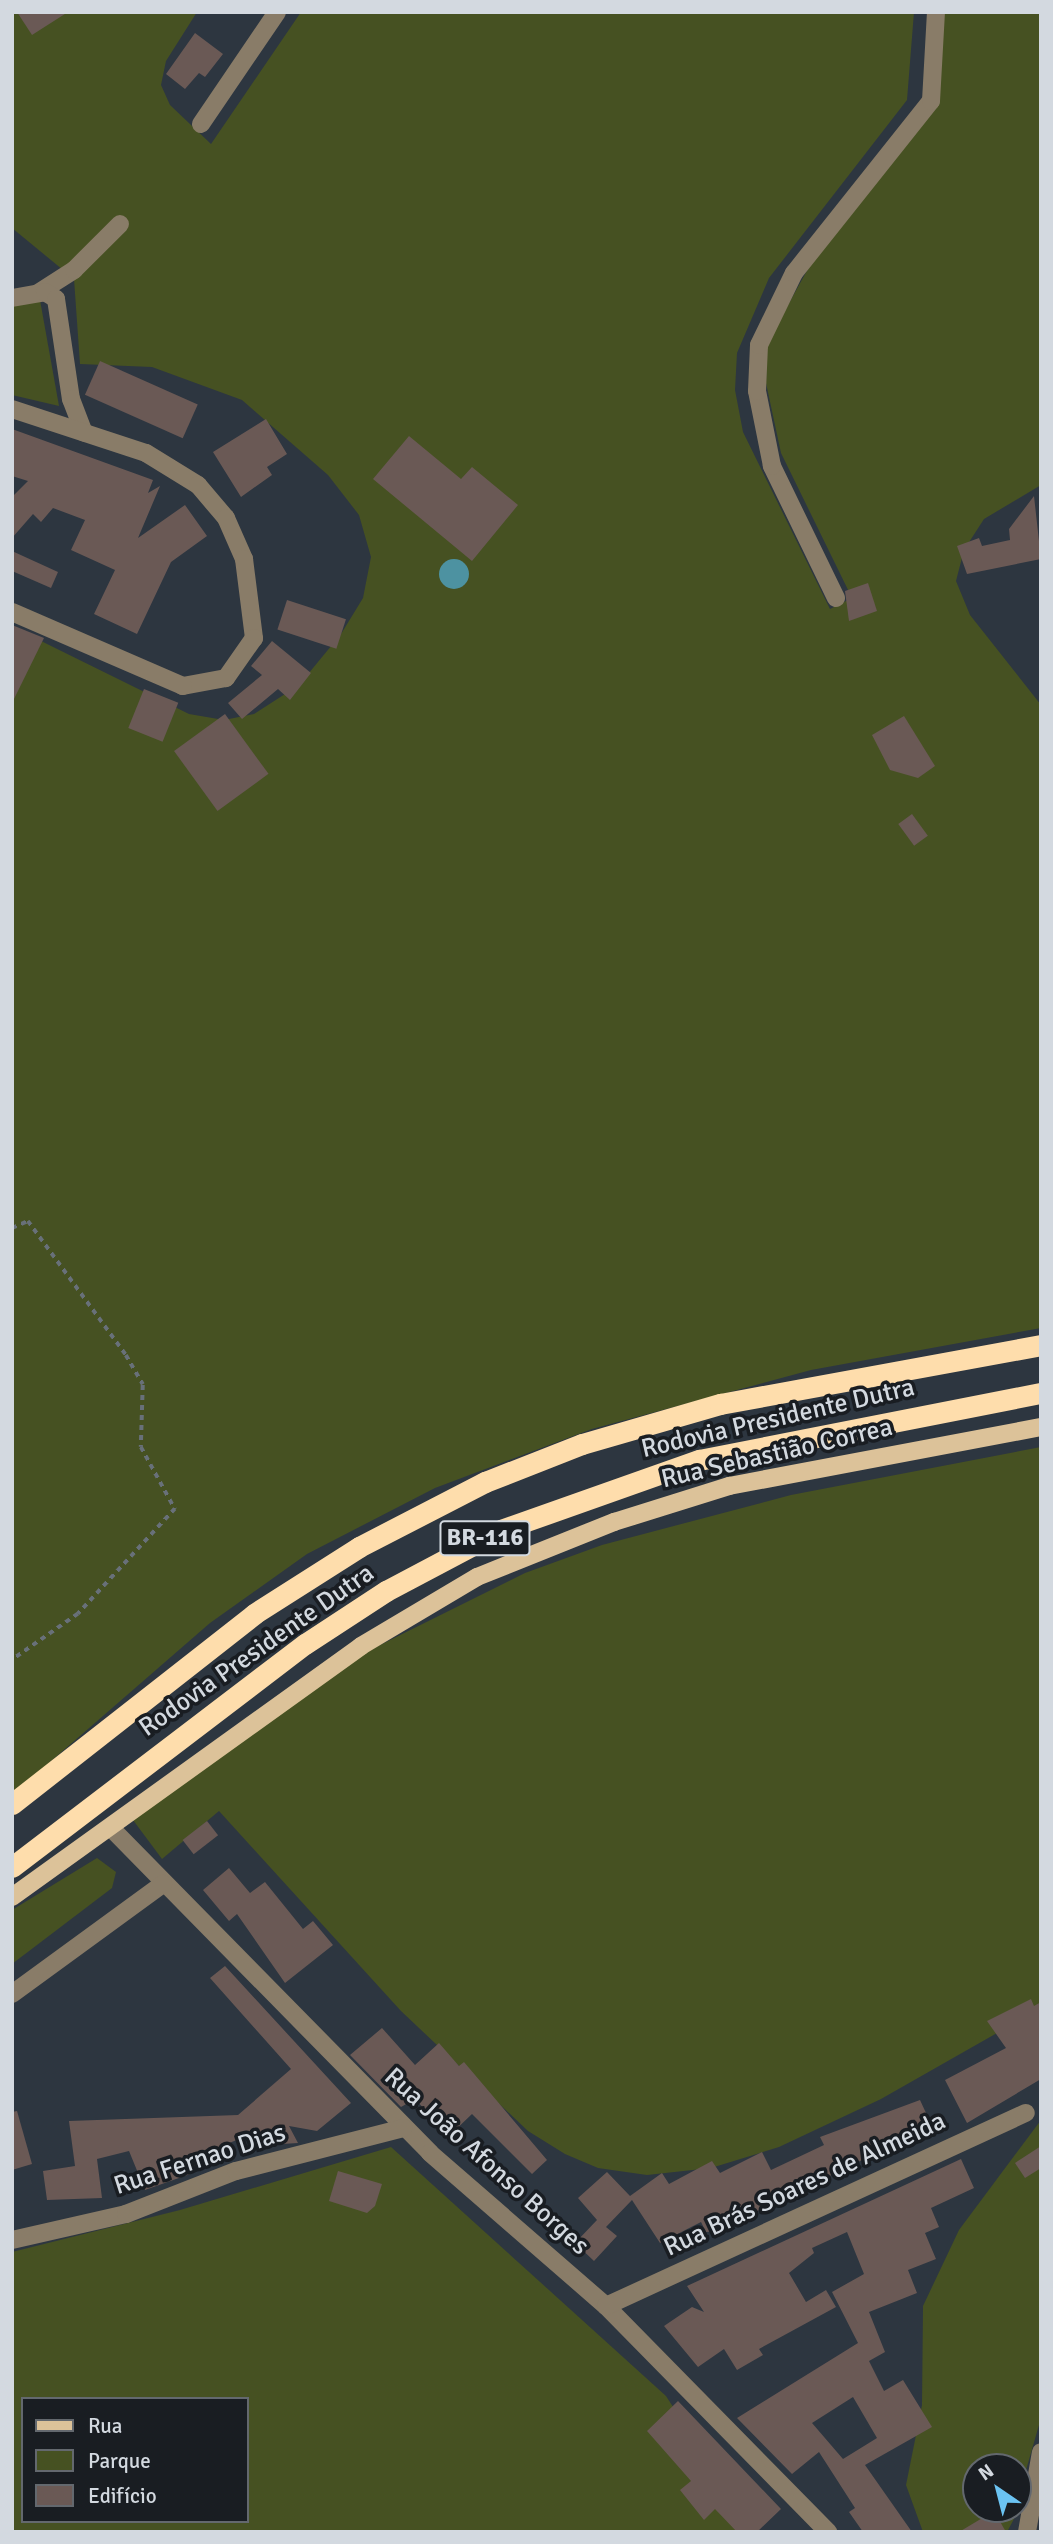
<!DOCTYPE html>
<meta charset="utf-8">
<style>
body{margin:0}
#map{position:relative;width:1053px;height:2544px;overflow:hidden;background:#2d3640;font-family:Signika,sans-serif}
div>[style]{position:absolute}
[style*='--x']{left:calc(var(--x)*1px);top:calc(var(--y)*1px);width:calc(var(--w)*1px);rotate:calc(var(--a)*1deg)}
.green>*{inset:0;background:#465122}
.water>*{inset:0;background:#4d92a1}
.round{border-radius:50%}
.building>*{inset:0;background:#6a5955;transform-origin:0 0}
.path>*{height:3.5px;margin-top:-1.75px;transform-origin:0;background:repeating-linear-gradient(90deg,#687079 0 5px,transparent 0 10px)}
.minor>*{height:18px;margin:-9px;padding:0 9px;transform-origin:9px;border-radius:9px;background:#897c68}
.major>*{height:18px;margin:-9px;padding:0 9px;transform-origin:9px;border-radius:9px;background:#dcc299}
.highway>*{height:21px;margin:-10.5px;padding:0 10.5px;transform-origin:10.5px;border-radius:10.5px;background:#feddac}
span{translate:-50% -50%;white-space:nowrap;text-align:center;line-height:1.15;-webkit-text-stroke:7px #191d22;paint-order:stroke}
.shield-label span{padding:2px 5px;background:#191d22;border:2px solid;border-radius:5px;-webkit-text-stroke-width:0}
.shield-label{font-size:24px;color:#d3d9e0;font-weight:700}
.street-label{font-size:26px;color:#d3d9e0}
.frame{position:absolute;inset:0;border:14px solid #d3d9e0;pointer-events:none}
.legend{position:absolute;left:21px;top:2397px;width:228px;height:126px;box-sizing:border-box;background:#191d22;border:2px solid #63686e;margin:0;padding:9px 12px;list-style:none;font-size:21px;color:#d3d9e0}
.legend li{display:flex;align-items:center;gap:14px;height:35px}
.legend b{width:35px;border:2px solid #63686e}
.north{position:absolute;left:962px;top:2453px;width:70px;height:70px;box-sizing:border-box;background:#191d22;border:2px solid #63686e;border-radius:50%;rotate:325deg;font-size:19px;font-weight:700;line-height:28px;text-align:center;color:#d3d9e0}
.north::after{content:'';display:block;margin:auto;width:24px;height:32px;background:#6bc3f2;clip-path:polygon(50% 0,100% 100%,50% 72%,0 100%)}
</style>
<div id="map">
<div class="green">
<i style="clip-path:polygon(12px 12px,197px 12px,166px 61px,161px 85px,170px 105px,211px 144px,301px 12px,914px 12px,907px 100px,769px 278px,737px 353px,735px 390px,743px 432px,830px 609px,852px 598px,781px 453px,766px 383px,767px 343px,809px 267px,938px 103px,943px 12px,1041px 12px,1041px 485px,984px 519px,964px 550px,956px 581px,970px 615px,1041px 705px,1041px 1328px,811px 1370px,592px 1429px,435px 1488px,307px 1554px,210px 1623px,12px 1795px,12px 687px,39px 640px,189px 714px,224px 720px,254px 714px,299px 685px,341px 634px,363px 598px,371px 557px,359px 515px,328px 475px,242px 400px,152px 367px,80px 364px,74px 279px,12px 228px)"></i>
<i style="clip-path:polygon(40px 300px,59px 406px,12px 395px,12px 304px)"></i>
<i style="clip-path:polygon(1041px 1447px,1041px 2008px,881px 2099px,779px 2147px,711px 2168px,647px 2175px,598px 2168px,565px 2154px,528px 2131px,401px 2011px,219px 1811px,162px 1859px,133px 1820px,360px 1655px,525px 1573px,602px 1545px,791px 1495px)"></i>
<i style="clip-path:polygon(97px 1858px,116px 1872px,112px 1888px,12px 1964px,12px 1910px)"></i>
<i style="clip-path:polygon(1041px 2120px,1041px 2418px,1018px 2498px,1018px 2467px,976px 2467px,976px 2509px,1016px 2509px,1015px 2517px,1007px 2532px,923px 2532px,906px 2485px,922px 2405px,923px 2306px,959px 2230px)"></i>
<i style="clip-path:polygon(evenodd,391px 2147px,666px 2396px,754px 2532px,12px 2532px,12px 2252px,180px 2210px,391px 2147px,23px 2399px,247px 2399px,247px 2521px,23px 2521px,23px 2399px)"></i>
</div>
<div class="water">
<i class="round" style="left:439px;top:559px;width:30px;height:30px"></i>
</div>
<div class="building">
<i style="clip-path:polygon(17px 12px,68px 12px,32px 35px)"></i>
<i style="clip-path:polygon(195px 33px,223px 54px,205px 77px,199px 73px,185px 89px,166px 74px)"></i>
<i style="left:100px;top:361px;width:107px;height:37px;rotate:24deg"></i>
<i style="clip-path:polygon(266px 419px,287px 454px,267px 467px,272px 475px,241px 497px,213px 452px)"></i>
<i style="clip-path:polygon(12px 429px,153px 480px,148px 493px,160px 486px,138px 538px,185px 505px,207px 536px,171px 562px,137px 634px,94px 614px,115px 570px,71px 550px,85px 520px,53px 508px,41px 522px,33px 514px,12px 538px,12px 497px,28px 481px,12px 476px)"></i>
<i style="clip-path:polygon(409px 436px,461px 479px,472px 467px,518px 505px,472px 561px,373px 479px)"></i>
<i style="clip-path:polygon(1034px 496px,1041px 559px,967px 574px,957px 546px,979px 538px,982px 546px,1010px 540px,1009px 529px)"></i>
<i style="clip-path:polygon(12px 551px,58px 572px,51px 588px,12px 571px)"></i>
<i style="clip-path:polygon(868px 583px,877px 611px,849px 621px,845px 591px)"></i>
<i style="left:287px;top:600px;width:62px;height:31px;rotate:18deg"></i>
<i style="clip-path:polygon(12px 625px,44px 638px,13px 701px,12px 701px)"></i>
<i style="clip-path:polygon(272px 641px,311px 673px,290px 700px,278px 689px,242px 719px,228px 703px,262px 675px,251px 666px)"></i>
<i style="left:144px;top:689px;width:37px;height:42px;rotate:22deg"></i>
<i style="left:225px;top:714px;width:74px;height:63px;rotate:54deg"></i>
<i style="clip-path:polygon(904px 716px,935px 766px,918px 778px,890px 770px,872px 735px)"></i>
<i style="left:912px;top:814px;width:27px;height:17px;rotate:54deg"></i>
<i style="left:207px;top:1821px;width:18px;height:31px;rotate:52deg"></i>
<i style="clip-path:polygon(229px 1868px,250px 1893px,265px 1882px,303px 1929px,313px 1921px,333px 1945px,285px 1983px,237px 1914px,229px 1921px,203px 1890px)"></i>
<i style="clip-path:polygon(225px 1966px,351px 2103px,317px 2131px,289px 2126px,298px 2143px,252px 2146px,247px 2136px,201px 2154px,204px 2164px,191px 2168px,193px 2173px,145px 2190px,129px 2151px,97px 2159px,102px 2198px,47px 2200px,43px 2171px,75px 2166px,69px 2121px,238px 2115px,291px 2069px,210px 1978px)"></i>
<i style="clip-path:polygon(1031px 1999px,1034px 2006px,1041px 2002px,1041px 2079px,967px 2123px,945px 2080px,1006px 2048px,987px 2021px)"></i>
<i style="clip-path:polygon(382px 2028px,415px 2065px,439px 2043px,459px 2066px,464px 2062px,547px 2160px,532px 2174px,472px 2114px,449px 2136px,415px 2099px,401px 2107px,350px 2055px)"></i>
<i style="clip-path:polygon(920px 2100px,932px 2126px,716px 2231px,706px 2232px,701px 2222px,660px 2243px,632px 2200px,606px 2227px,617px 2236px,594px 2261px,575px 2243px,597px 2220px,578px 2198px,607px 2172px,630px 2196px,662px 2173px,669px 2184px,712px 2161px,720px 2173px,762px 2152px,771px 2170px,824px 2145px,820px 2137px)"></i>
<i style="clip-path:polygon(17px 2111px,32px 2164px,12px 2170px,12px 2112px)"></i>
<i style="clip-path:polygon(1041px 2146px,1041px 2168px,1025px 2178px,1015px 2163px)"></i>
<i style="clip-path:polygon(evenodd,961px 2159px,974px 2188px,931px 2208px,939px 2227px,925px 2233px,936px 2259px,908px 2270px,917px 2293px,869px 2312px,885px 2352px,869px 2361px,884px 2391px,903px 2380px,932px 2427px,865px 2465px,912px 2532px,863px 2532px,849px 2512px,855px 2508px,819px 2452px,792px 2474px,737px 2418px,858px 2343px,832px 2292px,864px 2274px,847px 2232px,812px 2248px,814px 2253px,789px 2273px,806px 2302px,826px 2290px,836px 2307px,759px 2349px,763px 2355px,737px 2370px,724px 2349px,698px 2367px,664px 2326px,692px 2307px,704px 2312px,687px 2286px,961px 2159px,853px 2397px,877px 2438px,843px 2459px,812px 2423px,853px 2397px)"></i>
<i style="clip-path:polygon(338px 2171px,382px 2184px,375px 2206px,367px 2213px,329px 2201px)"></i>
<i style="clip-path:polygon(678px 2401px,781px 2509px,757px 2532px,737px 2532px,715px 2509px,704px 2520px,680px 2490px,691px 2481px,647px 2431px)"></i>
<i style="clip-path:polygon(994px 2511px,1006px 2532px,959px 2532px)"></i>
</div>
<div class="path">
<i style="--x:12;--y:1228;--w:17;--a:-24"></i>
<i style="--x:28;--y:1221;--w:166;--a:53.8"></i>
<i style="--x:126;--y:1355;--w:34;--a:60"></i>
<i style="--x:143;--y:1385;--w:62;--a:91.8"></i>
<i style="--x:141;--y:1447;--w:71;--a:61.3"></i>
<i style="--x:175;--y:1509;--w:143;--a:132.7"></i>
<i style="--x:78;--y:1614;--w:80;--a:145.1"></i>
</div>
<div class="minor">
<i style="--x:201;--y:124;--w:135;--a:-55.8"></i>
<i style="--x:38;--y:293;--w:43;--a:-32.6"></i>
<i style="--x:74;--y:270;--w:65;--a:-45"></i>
<i style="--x:12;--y:298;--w:34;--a:-10"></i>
<i style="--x:45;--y:292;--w:13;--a:32"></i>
<i style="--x:56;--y:299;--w:101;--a:81.5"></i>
<i style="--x:71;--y:399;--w:36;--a:69"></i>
<i style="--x:12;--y:409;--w:141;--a:18.2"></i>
<i style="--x:146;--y:453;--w:61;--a:31.6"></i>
<i style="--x:198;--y:485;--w:43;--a:49.7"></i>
<i style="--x:226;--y:518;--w:45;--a:66.3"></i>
<i style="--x:244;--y:559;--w:80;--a:82.8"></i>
<i style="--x:254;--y:638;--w:49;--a:125"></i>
<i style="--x:226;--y:678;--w:44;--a:169.5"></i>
<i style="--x:183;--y:686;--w:186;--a:-156.6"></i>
<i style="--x:836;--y:598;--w:147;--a:-115.9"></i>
<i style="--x:772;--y:466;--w:76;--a:-101.3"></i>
<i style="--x:757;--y:391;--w:46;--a:-87.5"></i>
<i style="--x:759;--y:345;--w:80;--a:-64.1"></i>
<i style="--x:794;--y:273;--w:220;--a:-51.5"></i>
<i style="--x:931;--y:101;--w:89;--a:-86.8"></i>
<i style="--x:112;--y:1829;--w:454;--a:45.5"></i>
<i style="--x:430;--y:2153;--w:233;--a:41"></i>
<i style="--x:606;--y:2306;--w:317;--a:45.5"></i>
<i style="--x:12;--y:1994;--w:187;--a:-36.1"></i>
<i style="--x:12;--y:2240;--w:117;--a:-12.8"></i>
<i style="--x:126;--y:2214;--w:118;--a:-21.4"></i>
<i style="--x:236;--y:2171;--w:173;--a:-14.4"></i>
<i style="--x:606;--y:2306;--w:462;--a:-24.7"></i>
<i style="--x:1027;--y:2532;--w:81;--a:-80.1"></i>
</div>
<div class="major">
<i style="--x:12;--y:1897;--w:430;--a:-35.7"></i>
<i style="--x:361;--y:1646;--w:135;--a:-30.7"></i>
<i style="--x:477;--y:1577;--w:148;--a:-21.9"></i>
<i style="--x:614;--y:1522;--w:121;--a:-17.4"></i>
<i style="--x:729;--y:1486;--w:318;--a:-10.7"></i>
</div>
<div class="highway">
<i style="--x:12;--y:1804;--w:308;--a:-38.1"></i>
<i style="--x:254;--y:1614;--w:125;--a:-32.5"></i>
<i style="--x:359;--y:1547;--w:142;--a:-27.3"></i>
<i style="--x:485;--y:1482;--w:104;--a:-21.4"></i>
<i style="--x:582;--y:1444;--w:144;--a:-16.2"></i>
<i style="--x:720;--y:1404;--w:326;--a:-10.4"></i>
<i style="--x:12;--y:1867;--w:368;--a:-37.3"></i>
<i style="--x:305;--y:1644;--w:97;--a:-33.2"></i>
<i style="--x:386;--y:1591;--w:130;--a:-27.9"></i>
<i style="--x:501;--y:1530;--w:210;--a:-19.5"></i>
<i style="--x:699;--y:1460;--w:349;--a:-11.1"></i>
</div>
<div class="shield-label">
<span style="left:485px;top:1538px">BR-116</span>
</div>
<div class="street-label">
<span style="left:778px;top:1419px;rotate:-13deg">Rodovia Presidente Dutra</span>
<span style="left:777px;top:1454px;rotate:-13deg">Rua Sebastião Correa</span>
<span style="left:257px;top:1651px;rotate:-35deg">Rodovia Presidente Dutra</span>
<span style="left:200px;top:2160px;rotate:-18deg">Rua Fernao Dias</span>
<span style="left:486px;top:2162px;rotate:42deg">Rua João Afonso Borges</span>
<span style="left:805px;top:2185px;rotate:-25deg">Rua Brás Soares de Almeida</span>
</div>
<div class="frame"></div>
<ul class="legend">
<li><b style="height:9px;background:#dcc299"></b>Rua</li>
<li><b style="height:19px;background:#465122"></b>Parque</li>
<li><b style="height:19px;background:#6a5955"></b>Edifício</li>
</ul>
<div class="north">N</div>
</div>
